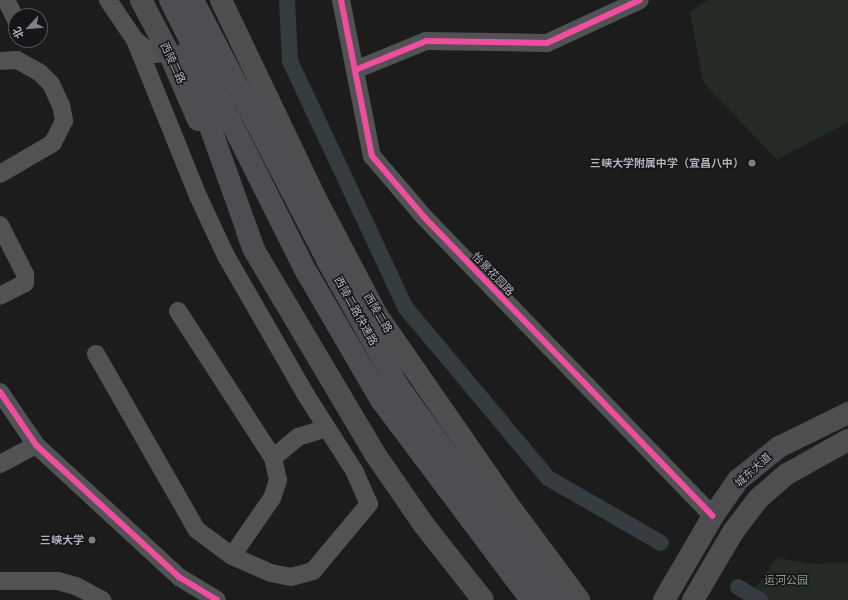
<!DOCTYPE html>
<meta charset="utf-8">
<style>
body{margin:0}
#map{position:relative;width:848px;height:600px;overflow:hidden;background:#1c1c1c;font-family:Manrope,"Noto Sans SC",sans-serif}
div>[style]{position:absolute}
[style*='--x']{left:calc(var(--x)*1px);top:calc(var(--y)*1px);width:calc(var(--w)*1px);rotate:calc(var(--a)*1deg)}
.green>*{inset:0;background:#242a24}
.canal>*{height:16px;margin:-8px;padding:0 8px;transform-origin:8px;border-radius:8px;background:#343c40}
.minor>*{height:18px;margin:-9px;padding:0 9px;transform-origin:9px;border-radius:9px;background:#515254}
.major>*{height:22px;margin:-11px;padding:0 11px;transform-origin:11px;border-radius:11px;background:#4d4e50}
.highway>*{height:22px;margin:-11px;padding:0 11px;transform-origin:11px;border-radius:11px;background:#4d4e51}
.cycleway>*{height:6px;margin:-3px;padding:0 3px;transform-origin:3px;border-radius:3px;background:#ef4d9e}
.dots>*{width:11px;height:11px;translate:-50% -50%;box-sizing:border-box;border:2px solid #161618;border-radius:50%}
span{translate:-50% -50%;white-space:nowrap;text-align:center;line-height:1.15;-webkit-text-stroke:3px #161618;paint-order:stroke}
.street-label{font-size:11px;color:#afb4ba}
.poi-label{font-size:11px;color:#afb4ba;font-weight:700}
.right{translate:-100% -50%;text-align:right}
.park-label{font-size:11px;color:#8aa388}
.north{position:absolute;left:8px;top:8px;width:40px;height:40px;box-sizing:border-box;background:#161618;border:1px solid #535559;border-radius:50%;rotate:244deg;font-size:11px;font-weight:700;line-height:16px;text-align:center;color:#afb4ba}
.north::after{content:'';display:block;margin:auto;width:14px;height:18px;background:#7c7f83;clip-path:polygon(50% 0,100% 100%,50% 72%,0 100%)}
</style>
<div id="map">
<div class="green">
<i style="clip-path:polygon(708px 0,848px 0,848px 122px,777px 160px,703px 82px,690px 12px)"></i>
<i style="clip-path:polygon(777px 557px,807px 564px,848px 562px,848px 600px,747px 600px)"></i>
</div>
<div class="canal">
<i style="--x:287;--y:0;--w:61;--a:87.2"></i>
<i style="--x:290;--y:61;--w:272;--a:64.9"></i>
<i style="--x:405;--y:307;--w:223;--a:50.1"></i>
<i style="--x:548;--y:478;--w:130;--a:29.9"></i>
<i style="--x:738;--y:587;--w:26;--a:31"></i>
</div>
<div class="minor">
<i style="--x:6;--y:0;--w:22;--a:63"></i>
<i style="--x:108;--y:0;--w:48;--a:56"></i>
<i style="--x:135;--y:40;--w:22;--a:39"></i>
<i style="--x:152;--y:54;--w:17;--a:-3"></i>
<i style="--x:341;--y:0;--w:159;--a:78.8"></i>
<i style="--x:372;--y:156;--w:82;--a:49.5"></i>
<i style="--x:425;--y:218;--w:414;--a:46"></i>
<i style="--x:0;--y:61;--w:17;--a:-3"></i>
<i style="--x:17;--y:60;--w:26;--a:29"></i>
<i style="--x:40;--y:73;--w:16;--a:45"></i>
<i style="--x:51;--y:84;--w:23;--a:65"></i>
<i style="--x:61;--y:105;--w:16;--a:79"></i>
<i style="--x:64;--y:121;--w:25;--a:117"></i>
<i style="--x:53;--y:143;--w:61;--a:149.7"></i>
<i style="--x:355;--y:70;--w:77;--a:-22.2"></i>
<i style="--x:426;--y:41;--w:121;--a:0.9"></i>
<i style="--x:547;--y:43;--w:102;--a:-24.8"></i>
<i style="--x:0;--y:225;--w:55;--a:63"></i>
<i style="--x:25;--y:274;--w:9;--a:90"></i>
<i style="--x:25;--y:283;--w:28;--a:153"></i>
<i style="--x:178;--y:311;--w:175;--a:57.1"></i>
<i style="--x:273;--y:458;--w:23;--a:77"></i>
<i style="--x:278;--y:480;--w:19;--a:108"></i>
<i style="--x:272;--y:498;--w:70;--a:124.6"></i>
<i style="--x:96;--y:354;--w:203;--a:60.2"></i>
<i style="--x:197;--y:530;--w:44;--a:36.6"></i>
<i style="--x:232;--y:556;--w:43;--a:23.6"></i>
<i style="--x:271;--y:573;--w:20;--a:11"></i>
<i style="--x:291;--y:577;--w:23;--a:-15"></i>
<i style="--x:313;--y:571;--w:87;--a:-50.1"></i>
<i style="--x:369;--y:504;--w:35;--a:-114"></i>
<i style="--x:355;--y:472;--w:91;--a:-122.5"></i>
<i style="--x:306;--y:395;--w:160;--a:-119.9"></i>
<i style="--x:226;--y:256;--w:66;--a:-115"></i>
<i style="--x:198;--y:196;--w:168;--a:-112"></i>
<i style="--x:0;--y:392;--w:64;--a:55.8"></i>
<i style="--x:36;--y:445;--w:195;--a:42.7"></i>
<i style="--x:179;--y:577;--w:44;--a:31.2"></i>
<i style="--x:273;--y:458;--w:33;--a:-40"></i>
<i style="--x:298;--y:437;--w:30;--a:-17"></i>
<i style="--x:0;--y:464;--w:41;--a:-27.8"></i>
<i style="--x:0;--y:581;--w:58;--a:0"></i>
<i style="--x:58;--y:581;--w:19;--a:16"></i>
<i style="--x:76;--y:586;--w:30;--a:28"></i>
</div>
<div class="major">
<i style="--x:141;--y:0;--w:60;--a:62.2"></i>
<i style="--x:169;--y:53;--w:73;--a:66.6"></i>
<i style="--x:221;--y:0;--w:218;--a:64.5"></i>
<i style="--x:315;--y:197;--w:133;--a:62.3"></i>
<i style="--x:377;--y:315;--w:229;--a:55.3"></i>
<i style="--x:507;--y:503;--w:121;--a:53.4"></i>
<i style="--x:247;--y:232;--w:19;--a:69"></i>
<i style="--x:254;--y:250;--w:237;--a:59.3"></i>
<i style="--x:375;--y:454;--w:86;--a:55.4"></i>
<i style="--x:424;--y:525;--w:95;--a:51.8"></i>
<i style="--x:664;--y:600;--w:97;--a:-59.7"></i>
<i style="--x:713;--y:516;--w:44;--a:-55.2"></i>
<i style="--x:738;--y:480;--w:53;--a:-38.8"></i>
<i style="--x:779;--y:447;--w:77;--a:-26.2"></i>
<i style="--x:693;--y:600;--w:79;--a:-59.5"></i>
<i style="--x:733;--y:532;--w:41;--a:-52.9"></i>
<i style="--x:758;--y:499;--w:38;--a:-41"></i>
<i style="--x:787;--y:474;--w:70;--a:-29.1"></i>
</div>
<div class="highway">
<i style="--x:170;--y:0;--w:305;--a:63.4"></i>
<i style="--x:307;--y:273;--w:147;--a:59.8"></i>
<i style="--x:381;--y:400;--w:250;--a:53.1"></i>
<i style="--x:193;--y:0;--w:292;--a:62.7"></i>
<i style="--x:327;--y:260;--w:145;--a:60.6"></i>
<i style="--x:398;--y:386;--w:176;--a:54.5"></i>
<i style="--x:500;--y:529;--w:90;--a:51.7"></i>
<i style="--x:184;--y:54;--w:208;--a:70.3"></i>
</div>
<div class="cycleway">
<i style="--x:341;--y:0;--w:159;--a:78.8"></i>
<i style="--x:372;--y:156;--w:82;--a:49.5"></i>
<i style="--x:425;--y:218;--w:414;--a:46"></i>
<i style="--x:355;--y:70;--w:77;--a:-22.2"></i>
<i style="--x:426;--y:41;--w:121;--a:0.9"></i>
<i style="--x:547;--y:43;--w:102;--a:-24.8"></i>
<i style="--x:0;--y:392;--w:64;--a:55.8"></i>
<i style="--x:36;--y:445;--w:195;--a:42.7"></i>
<i style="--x:179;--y:577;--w:44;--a:31.2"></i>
</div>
<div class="dots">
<i style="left:752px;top:163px;background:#7c7f83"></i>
<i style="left:92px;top:540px;background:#7c7f83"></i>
</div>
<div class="street-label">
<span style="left:173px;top:63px;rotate:65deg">西陵二路</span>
<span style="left:493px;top:274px;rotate:46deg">怡景花园路</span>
<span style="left:356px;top:311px;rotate:61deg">西陵二路快速路</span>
<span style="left:378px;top:313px;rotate:59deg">西陵二路</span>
<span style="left:753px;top:470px;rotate:-42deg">城东大道</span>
</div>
<div class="poi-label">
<span class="right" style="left:744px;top:163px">三峡大学附属中学（宜昌八中）</span>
<span class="right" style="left:84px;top:540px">三峡大学</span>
</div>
<div class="park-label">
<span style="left:786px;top:580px">运河公园</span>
</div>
<div class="north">北</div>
</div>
